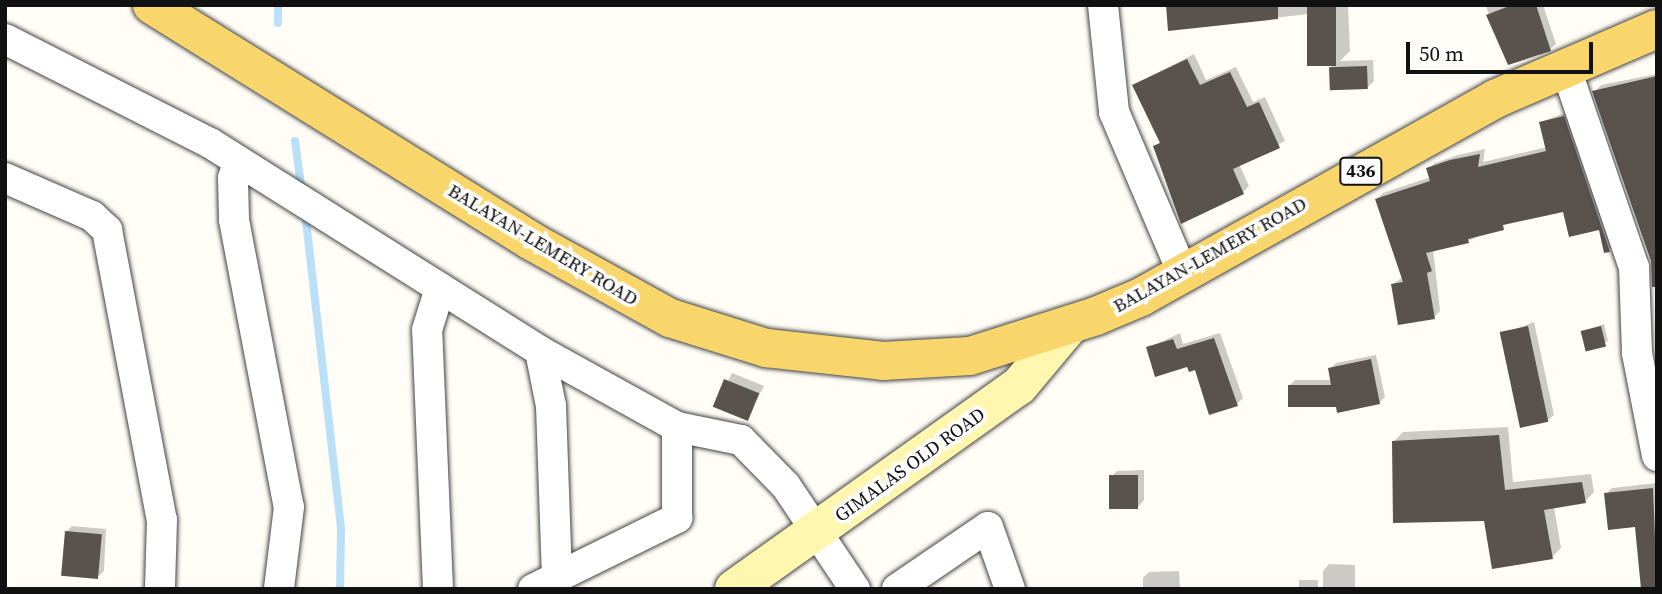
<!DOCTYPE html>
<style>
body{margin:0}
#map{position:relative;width:1662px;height:594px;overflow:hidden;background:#fffdf5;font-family:"Source Serif 4",serif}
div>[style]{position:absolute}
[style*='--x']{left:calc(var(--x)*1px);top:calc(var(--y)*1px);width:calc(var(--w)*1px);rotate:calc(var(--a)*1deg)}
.shadow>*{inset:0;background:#0003;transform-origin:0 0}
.stream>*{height:8px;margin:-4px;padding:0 4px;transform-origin:4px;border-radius:4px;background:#b9e0f7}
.building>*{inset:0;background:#5a524d;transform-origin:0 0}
.roads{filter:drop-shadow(0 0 2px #444) drop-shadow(0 0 2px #444)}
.street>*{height:30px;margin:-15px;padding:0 15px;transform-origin:15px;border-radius:15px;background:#fff}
.secondary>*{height:38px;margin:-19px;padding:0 19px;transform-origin:19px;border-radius:19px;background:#fff6b0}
.primary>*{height:38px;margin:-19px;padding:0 19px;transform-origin:19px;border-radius:19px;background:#f9d66b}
span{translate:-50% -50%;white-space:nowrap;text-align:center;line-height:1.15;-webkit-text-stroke:7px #fff;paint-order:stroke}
.shield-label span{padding:2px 5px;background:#fff;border:2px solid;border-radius:5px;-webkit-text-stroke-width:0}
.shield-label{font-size:18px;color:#111;font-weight:700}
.street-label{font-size:19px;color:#111}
.frame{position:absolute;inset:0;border:7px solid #111;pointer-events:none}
.scale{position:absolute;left:1406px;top:42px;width:187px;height:32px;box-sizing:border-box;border:4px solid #111;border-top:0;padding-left:9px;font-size:21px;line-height:24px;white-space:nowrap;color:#111;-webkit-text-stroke:5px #fff;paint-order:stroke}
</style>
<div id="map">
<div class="shadow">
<i style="clip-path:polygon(1167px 5px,1348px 5px,1350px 51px,1340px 61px,1373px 60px,1374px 81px,1367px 88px,1330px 68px,1335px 63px,1309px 14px,1170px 29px)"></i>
<i style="clip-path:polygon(1486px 5px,1543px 5px,1556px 44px,1550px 49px,1494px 32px)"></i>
<i style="clip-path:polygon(1194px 54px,1206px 80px,1236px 67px,1253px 102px,1265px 97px,1285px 141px,1239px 164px,1249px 186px,1243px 192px,1182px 222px,1155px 147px,1161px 141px,1134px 85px)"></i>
<i style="clip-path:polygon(1657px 74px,1657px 263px,1594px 92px,1601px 85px)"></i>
<i style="clip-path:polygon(1570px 111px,1615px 244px,1609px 250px,1606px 251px,1600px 228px,1565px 209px,1510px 222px,1468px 241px,1433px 249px,1440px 311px,1434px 317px,1393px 284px,1403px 277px,1377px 199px,1383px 193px,1431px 177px,1428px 169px,1435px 163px,1458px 155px,1485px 149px,1483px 162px,1547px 147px,1541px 122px)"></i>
<i style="clip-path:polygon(1534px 322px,1554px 415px,1548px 420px,1502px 334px)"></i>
<i style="clip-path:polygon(1604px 324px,1608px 341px,1588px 349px,1583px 331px)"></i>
<i style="clip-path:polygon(1180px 333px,1183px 344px,1220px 333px,1243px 398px,1237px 404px,1196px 368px,1148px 348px)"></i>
<i style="clip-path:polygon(1376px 355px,1385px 397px,1379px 403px,1337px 405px,1289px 386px,1295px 380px,1332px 380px,1330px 369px,1336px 363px)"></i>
<i style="clip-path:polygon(732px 373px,764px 386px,746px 420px,715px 407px)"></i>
<i style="clip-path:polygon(1508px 427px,1513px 482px,1591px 474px,1594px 492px,1585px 501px,1554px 507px,1561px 548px,1552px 557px,1486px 519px,1394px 441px,1403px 432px)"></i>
<i style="clip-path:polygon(1144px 470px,1144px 500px,1138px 507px,1111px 477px,1117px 471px)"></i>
<i style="clip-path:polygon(1657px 483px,1657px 589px,1636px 525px,1606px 494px,1612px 488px)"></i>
<i style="clip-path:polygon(72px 526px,106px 529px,104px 571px,99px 576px,67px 531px)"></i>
<i style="clip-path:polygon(1329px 564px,1355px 565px,1355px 589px,1323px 589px,1323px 571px)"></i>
<i style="clip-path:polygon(1179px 571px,1180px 589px,1143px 589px,1143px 578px,1149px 572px)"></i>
<i style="left:1299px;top:580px;width:19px;height:9px"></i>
</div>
<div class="stream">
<i style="--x:278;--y:23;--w:18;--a:-90"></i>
<i style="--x:295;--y:141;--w:52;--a:82.3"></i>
<i style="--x:305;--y:212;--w:320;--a:83.5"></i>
<i style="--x:341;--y:530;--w:59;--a:91"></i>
</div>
<div class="building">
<i style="clip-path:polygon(1166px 5px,1278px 5px,1278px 19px,1168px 31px)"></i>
<i style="left:1307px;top:5px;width:29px;height:61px"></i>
<i style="clip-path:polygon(1512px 5px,1536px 5px,1551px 51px,1508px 65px,1486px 15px)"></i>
<i style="clip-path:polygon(1187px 59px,1200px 85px,1230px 72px,1247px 107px,1259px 102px,1280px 148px,1233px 169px,1244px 194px,1181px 224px,1153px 146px,1160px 143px,1132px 85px)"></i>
<i style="left:1367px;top:66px;width:23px;height:38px;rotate:88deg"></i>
<i style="clip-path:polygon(1657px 76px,1657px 287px,1652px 287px,1651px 261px,1592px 91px)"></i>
<i style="clip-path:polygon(1564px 116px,1610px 252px,1604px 253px,1599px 230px,1569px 237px,1563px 212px,1503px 225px,1504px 230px,1468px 239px,1469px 243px,1426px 253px,1432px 271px,1427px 273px,1435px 319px,1398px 325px,1391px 284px,1403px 282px,1375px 199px,1430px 181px,1426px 168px,1450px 160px,1480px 154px,1478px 167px,1546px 151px,1539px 122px)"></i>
<i style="left:1528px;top:326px;width:98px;height:29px;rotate:78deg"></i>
<i style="left:1601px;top:326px;width:21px;height:21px;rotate:76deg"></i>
<i style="clip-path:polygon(1214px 338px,1238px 406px,1209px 415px,1195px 370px,1189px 372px,1187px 367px,1155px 377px,1146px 347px,1173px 339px,1177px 349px)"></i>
<i style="clip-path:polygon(1371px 359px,1380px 404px,1337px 413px,1336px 407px,1288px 407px,1288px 385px,1331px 385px,1328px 368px)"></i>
<i style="left:724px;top:379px;width:38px;height:30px;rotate:22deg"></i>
<i style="clip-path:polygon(1499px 435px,1505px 490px,1582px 482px,1586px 503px,1544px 510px,1553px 559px,1492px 569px,1484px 521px,1393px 523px,1392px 441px)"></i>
<i style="left:1138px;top:475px;width:34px;height:29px;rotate:90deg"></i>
<i style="clip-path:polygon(1653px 488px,1657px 589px,1641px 589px,1635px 527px,1608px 530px,1604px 493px)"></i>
<i style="left:65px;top:531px;width:37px;height:45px;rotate:5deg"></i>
</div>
<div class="roads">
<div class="street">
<i style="--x:1103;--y:5;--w:108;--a:84.1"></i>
<i style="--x:1114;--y:112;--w:176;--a:66.9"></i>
<i style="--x:5;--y:39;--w:230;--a:26.9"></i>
<i style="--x:210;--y:143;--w:390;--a:32.2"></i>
<i style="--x:540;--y:351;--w:157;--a:29"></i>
<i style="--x:677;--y:427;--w:65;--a:11.5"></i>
<i style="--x:741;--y:440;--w:64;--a:45.6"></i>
<i style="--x:786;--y:486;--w:124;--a:56.2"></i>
<i style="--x:1565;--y:66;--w:213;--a:71.1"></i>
<i style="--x:1634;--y:267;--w:86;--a:88"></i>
<i style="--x:1637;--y:353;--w:105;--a:79"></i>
<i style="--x:238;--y:161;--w:18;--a:106"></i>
<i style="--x:233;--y:178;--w:42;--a:88.6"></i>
<i style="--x:234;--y:220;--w:292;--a:79.2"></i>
<i style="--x:289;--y:507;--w:83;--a:97"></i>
<i style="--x:5;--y:178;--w:95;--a:23.6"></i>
<i style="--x:92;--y:216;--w:21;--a:43"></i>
<i style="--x:107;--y:230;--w:295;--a:79.3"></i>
<i style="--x:162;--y:520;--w:69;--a:91.7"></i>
<i style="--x:540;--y:351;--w:56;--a:78.7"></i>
<i style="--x:551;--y:406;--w:175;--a:88"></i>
<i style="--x:438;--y:589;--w:259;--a:-92.4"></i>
<i style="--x:427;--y:330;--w:44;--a:-72.8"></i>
<i style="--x:533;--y:589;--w:161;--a:-26.2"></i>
<i style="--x:677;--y:518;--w:91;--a:-90"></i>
<i style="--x:897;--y:589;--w:110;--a:-34.3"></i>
<i style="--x:988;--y:527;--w:66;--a:70.5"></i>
</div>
<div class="secondary">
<i style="--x:734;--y:589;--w:350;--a:-35.5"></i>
<i style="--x:1019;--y:386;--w:80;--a:-50.1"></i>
</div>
<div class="primary">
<i style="--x:152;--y:5;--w:446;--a:31.9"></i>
<i style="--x:531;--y:241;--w:159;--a:29"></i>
<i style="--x:670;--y:318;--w:101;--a:17.4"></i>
<i style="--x:766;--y:348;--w:118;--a:6.3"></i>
<i style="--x:883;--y:361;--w:87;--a:-3.3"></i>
<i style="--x:970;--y:356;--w:132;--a:-17.6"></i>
<i style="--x:1096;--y:316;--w:49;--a:-22.9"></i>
<i style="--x:1141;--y:297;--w:406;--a:-29.2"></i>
<i style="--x:1495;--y:99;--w:176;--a:-23.4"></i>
</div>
</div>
<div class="shield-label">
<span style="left:1361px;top:171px">436</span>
</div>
<div class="street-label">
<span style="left:543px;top:245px;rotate:31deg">BALAYAN-LEMERY ROAD</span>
<span style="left:1210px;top:255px;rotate:-29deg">BALAYAN-LEMERY ROAD</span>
<span style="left:910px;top:465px;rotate:-36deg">GIMALAS OLD ROAD</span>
</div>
<div class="frame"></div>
<div class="scale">50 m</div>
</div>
